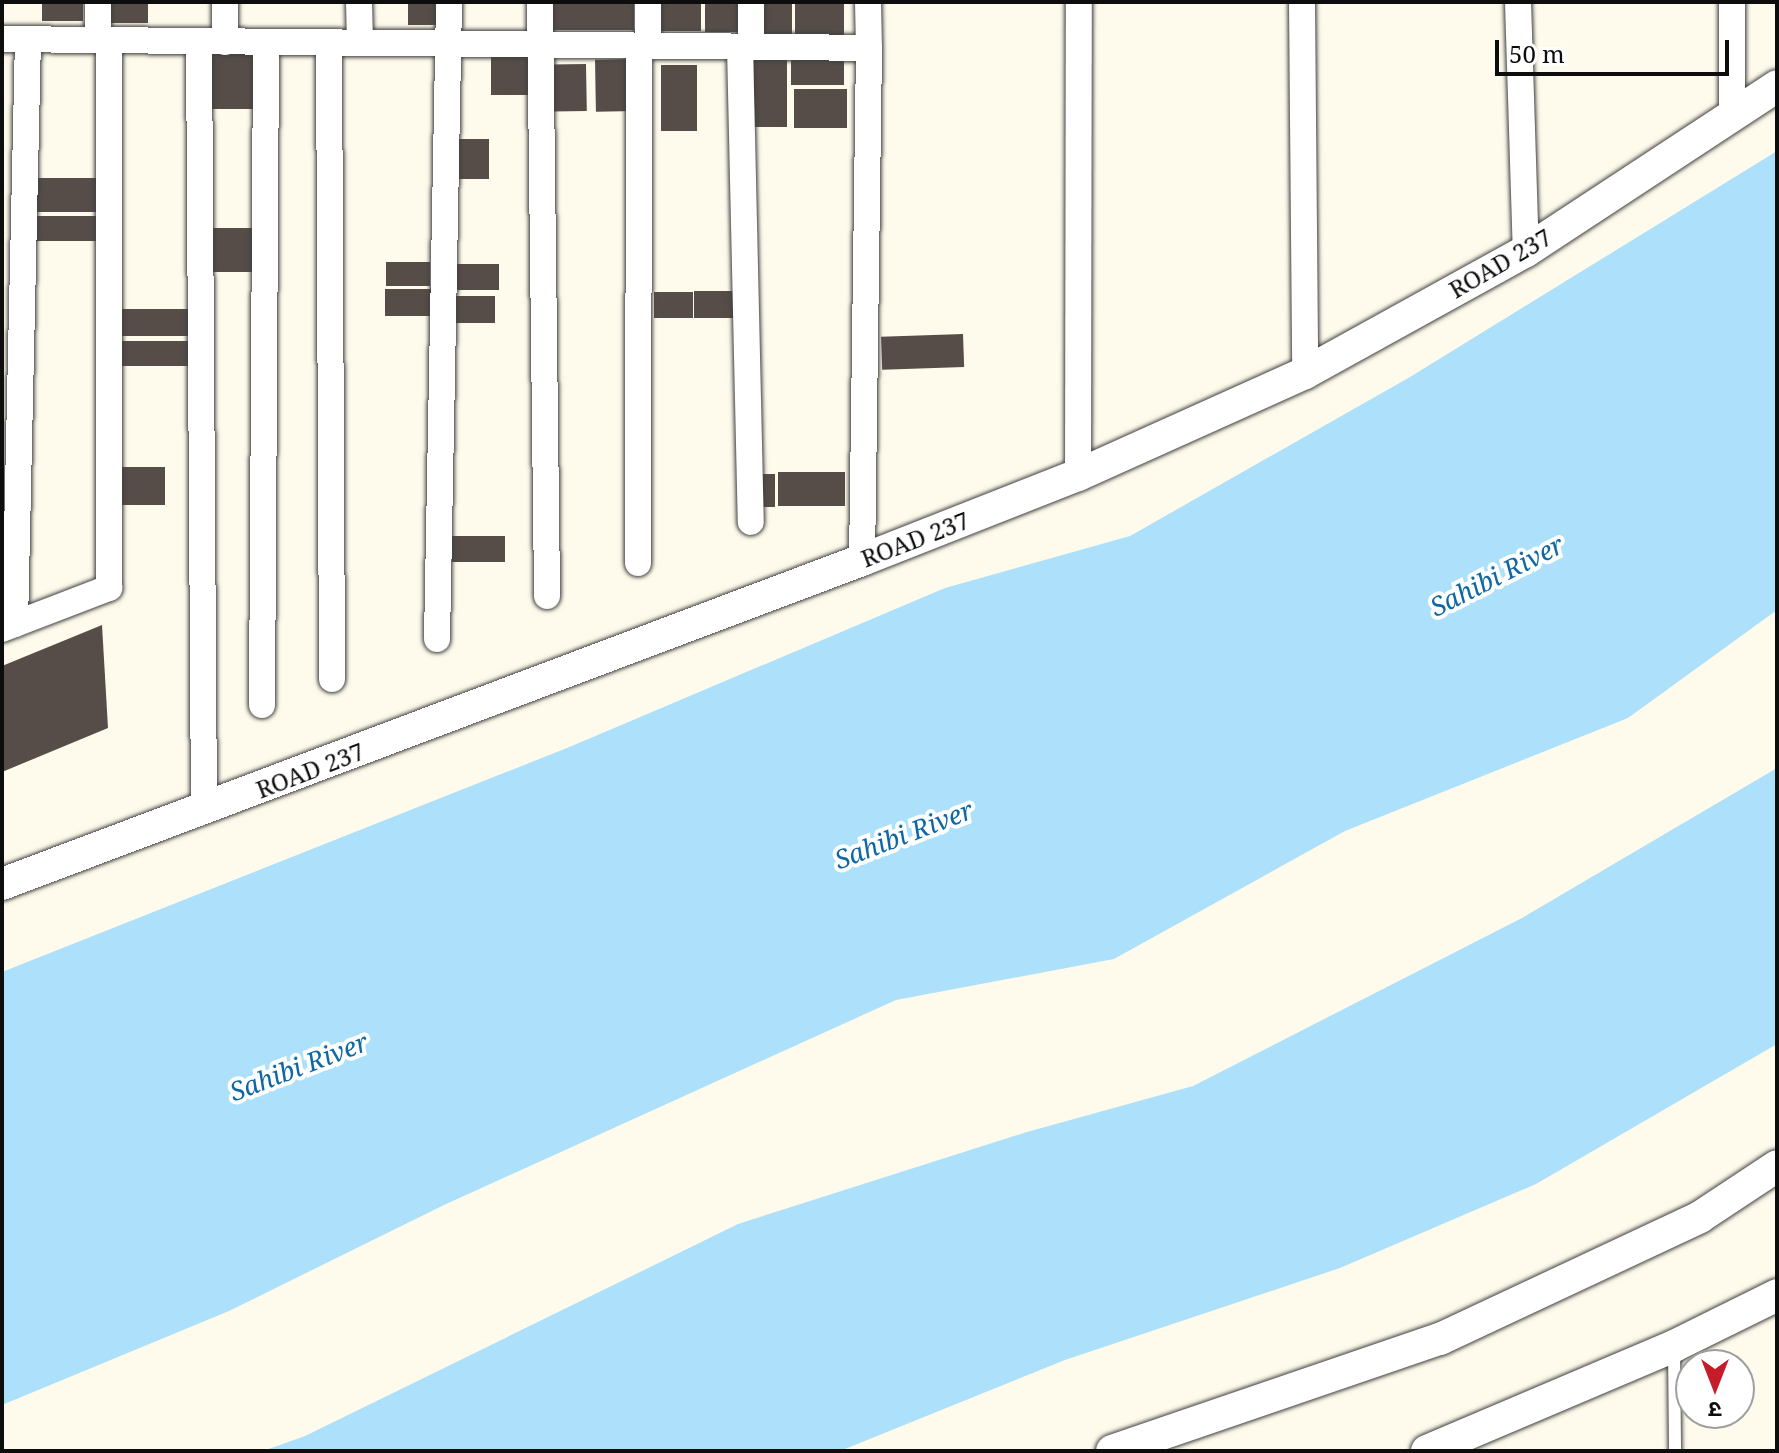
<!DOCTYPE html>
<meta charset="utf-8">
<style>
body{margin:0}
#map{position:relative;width:1779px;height:1453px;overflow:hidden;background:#fffbec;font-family:"Noto Serif","Noto Sans Devanagari",serif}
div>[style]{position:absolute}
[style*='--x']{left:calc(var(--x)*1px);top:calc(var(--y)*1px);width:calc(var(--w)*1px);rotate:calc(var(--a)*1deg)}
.water>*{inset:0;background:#ade0fa}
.building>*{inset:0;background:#564d48;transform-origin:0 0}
.roads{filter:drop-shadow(0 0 2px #404040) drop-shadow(0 0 2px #404040)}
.service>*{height:12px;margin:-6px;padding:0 6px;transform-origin:6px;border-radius:6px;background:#fff}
.minor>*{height:26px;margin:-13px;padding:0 13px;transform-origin:13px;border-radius:13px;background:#fff}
.tertiary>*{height:32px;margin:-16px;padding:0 16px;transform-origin:16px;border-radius:16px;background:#fff}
span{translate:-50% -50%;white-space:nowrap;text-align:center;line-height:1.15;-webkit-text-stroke:8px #fff;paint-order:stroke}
.street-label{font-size:24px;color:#0d0d0d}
.water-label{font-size:26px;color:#0f68a6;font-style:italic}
.frame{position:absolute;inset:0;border:4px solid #0d0d0d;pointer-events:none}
.north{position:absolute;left:1675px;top:1349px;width:80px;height:80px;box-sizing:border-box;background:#fff;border:2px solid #9e9e9e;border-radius:50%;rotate:180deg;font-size:22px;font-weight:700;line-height:32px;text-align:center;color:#0d0d0d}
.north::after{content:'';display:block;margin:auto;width:28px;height:36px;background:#c51c29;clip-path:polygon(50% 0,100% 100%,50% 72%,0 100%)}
.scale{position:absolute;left:1495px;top:40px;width:234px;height:36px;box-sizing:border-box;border:4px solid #0d0d0d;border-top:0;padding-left:10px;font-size:24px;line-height:28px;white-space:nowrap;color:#0d0d0d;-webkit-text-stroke:6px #fff;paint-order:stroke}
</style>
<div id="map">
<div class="water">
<i style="clip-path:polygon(1777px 151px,1777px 610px,1628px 718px,1345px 831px,1114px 959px,896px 1000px,444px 1205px,229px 1311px,2px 1405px,2px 972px,567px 748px,945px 588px,1130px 536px,1410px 377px)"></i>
<i style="clip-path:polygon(1777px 768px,1777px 1044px,1536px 1184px,1340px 1268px,1065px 1360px,840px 1451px,263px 1451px,305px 1436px,738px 1224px,1027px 1132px,1193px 1086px,1522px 918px)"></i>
</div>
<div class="building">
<i style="left:42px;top:2px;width:41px;height:19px"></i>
<i style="left:109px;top:2px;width:39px;height:21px"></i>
<i style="left:408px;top:2px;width:35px;height:23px"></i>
<i style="left:543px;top:2px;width:91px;height:28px"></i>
<i style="left:660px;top:2px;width:41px;height:29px"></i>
<i style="left:705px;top:2px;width:43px;height:30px"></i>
<i style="left:752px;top:2px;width:40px;height:36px"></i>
<i style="left:795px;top:2px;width:49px;height:35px"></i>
<i style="left:491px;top:53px;width:44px;height:42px"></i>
<i style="left:211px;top:54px;width:48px;height:55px"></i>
<i style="left:635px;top:59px;width:52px;height:40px;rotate:89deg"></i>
<i style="left:791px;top:59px;width:53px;height:26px"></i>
<i style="left:754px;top:60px;width:33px;height:67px"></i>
<i style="left:586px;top:64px;width:47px;height:35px;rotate:89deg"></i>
<i style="left:661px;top:65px;width:36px;height:66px"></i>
<i style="left:794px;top:89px;width:53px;height:39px"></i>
<i style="left:453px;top:139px;width:36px;height:40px"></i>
<i style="left:35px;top:178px;width:72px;height:34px"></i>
<i style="left:31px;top:216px;width:74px;height:25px"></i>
<i style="left:206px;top:228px;width:53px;height:44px"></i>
<i style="left:386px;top:262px;width:44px;height:24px"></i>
<i style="left:451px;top:264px;width:48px;height:26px"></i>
<i style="left:385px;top:289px;width:46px;height:27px"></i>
<i style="left:694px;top:291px;width:46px;height:27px"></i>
<i style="left:654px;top:292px;width:39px;height:26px"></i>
<i style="left:447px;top:296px;width:48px;height:27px"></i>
<i style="left:110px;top:309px;width:78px;height:27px"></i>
<i style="left:963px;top:334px;width:33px;height:82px;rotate:88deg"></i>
<i style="left:111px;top:341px;width:77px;height:25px"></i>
<i style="left:122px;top:467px;width:43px;height:38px"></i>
<i style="left:778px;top:472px;width:67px;height:34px"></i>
<i style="left:752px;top:474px;width:23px;height:33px"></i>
<i style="left:452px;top:536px;width:53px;height:26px"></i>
<i style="clip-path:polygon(102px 625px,108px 728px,2px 772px,2px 666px)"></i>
</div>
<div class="roads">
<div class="service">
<i style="--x:1674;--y:1349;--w:102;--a:89.4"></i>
</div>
<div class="minor">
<i style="--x:98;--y:2;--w:38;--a:90"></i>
<i style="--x:225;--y:2;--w:40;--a:90"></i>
<i style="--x:359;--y:2;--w:41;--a:88.6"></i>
<i style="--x:540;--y:2;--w:594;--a:89.32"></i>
<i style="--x:648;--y:2;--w:45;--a:90"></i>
<i style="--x:868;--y:2;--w:46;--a:88.8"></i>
<i style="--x:1302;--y:2;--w:371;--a:89.5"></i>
<i style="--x:1518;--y:2;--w:249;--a:88.2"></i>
<i style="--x:1732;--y:2;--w:115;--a:90"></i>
<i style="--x:2;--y:39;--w:867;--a:0.59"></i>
<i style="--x:869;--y:48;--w:512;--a:90.78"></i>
<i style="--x:199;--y:41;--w:769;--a:89.63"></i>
<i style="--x:329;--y:43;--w:636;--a:89.73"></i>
<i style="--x:740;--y:47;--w:475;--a:88.7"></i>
<i style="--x:751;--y:47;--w:45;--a:-90"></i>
<i style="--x:1078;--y:475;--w:473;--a:-89.9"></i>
<i style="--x:638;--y:563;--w:516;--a:-89.89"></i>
<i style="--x:15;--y:624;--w:585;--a:-88.73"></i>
<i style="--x:2;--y:629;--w:115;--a:-21"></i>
<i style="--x:109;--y:588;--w:548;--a:-90"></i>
<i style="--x:437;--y:639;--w:637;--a:-88.92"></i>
<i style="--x:262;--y:705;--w:662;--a:-89.65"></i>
</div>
<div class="tertiary">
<i style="--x:2;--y:884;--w:919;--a:-20.64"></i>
<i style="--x:862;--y:560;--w:232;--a:-21.5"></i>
<i style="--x:1078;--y:475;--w:249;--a:-24.2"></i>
<i style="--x:1305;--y:373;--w:252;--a:-28.9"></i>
<i style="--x:1526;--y:251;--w:300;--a:-33.3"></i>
<i style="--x:1112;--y:1451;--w:347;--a:-18.9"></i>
<i style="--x:1440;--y:1339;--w:287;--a:-25.1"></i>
<i style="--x:1700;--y:1217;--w:92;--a:-33.5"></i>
<i style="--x:1427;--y:1451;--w:268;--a:-23"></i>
<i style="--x:1674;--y:1346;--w:115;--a:-26.3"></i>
</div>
</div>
<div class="street-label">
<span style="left:1500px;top:263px;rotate:-30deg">ROAD 237</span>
<span style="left:915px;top:539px;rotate:-21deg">ROAD 237</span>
<span style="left:310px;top:770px;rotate:-21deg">ROAD 237</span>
</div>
<div class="water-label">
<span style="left:1497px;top:576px;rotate:-27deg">Sahibi River</span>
<span style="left:904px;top:835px;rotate:-21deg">Sahibi River</span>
<span style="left:299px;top:1067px;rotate:-21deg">Sahibi River</span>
</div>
<div class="frame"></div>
<div class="north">उ</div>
<div class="scale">50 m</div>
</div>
